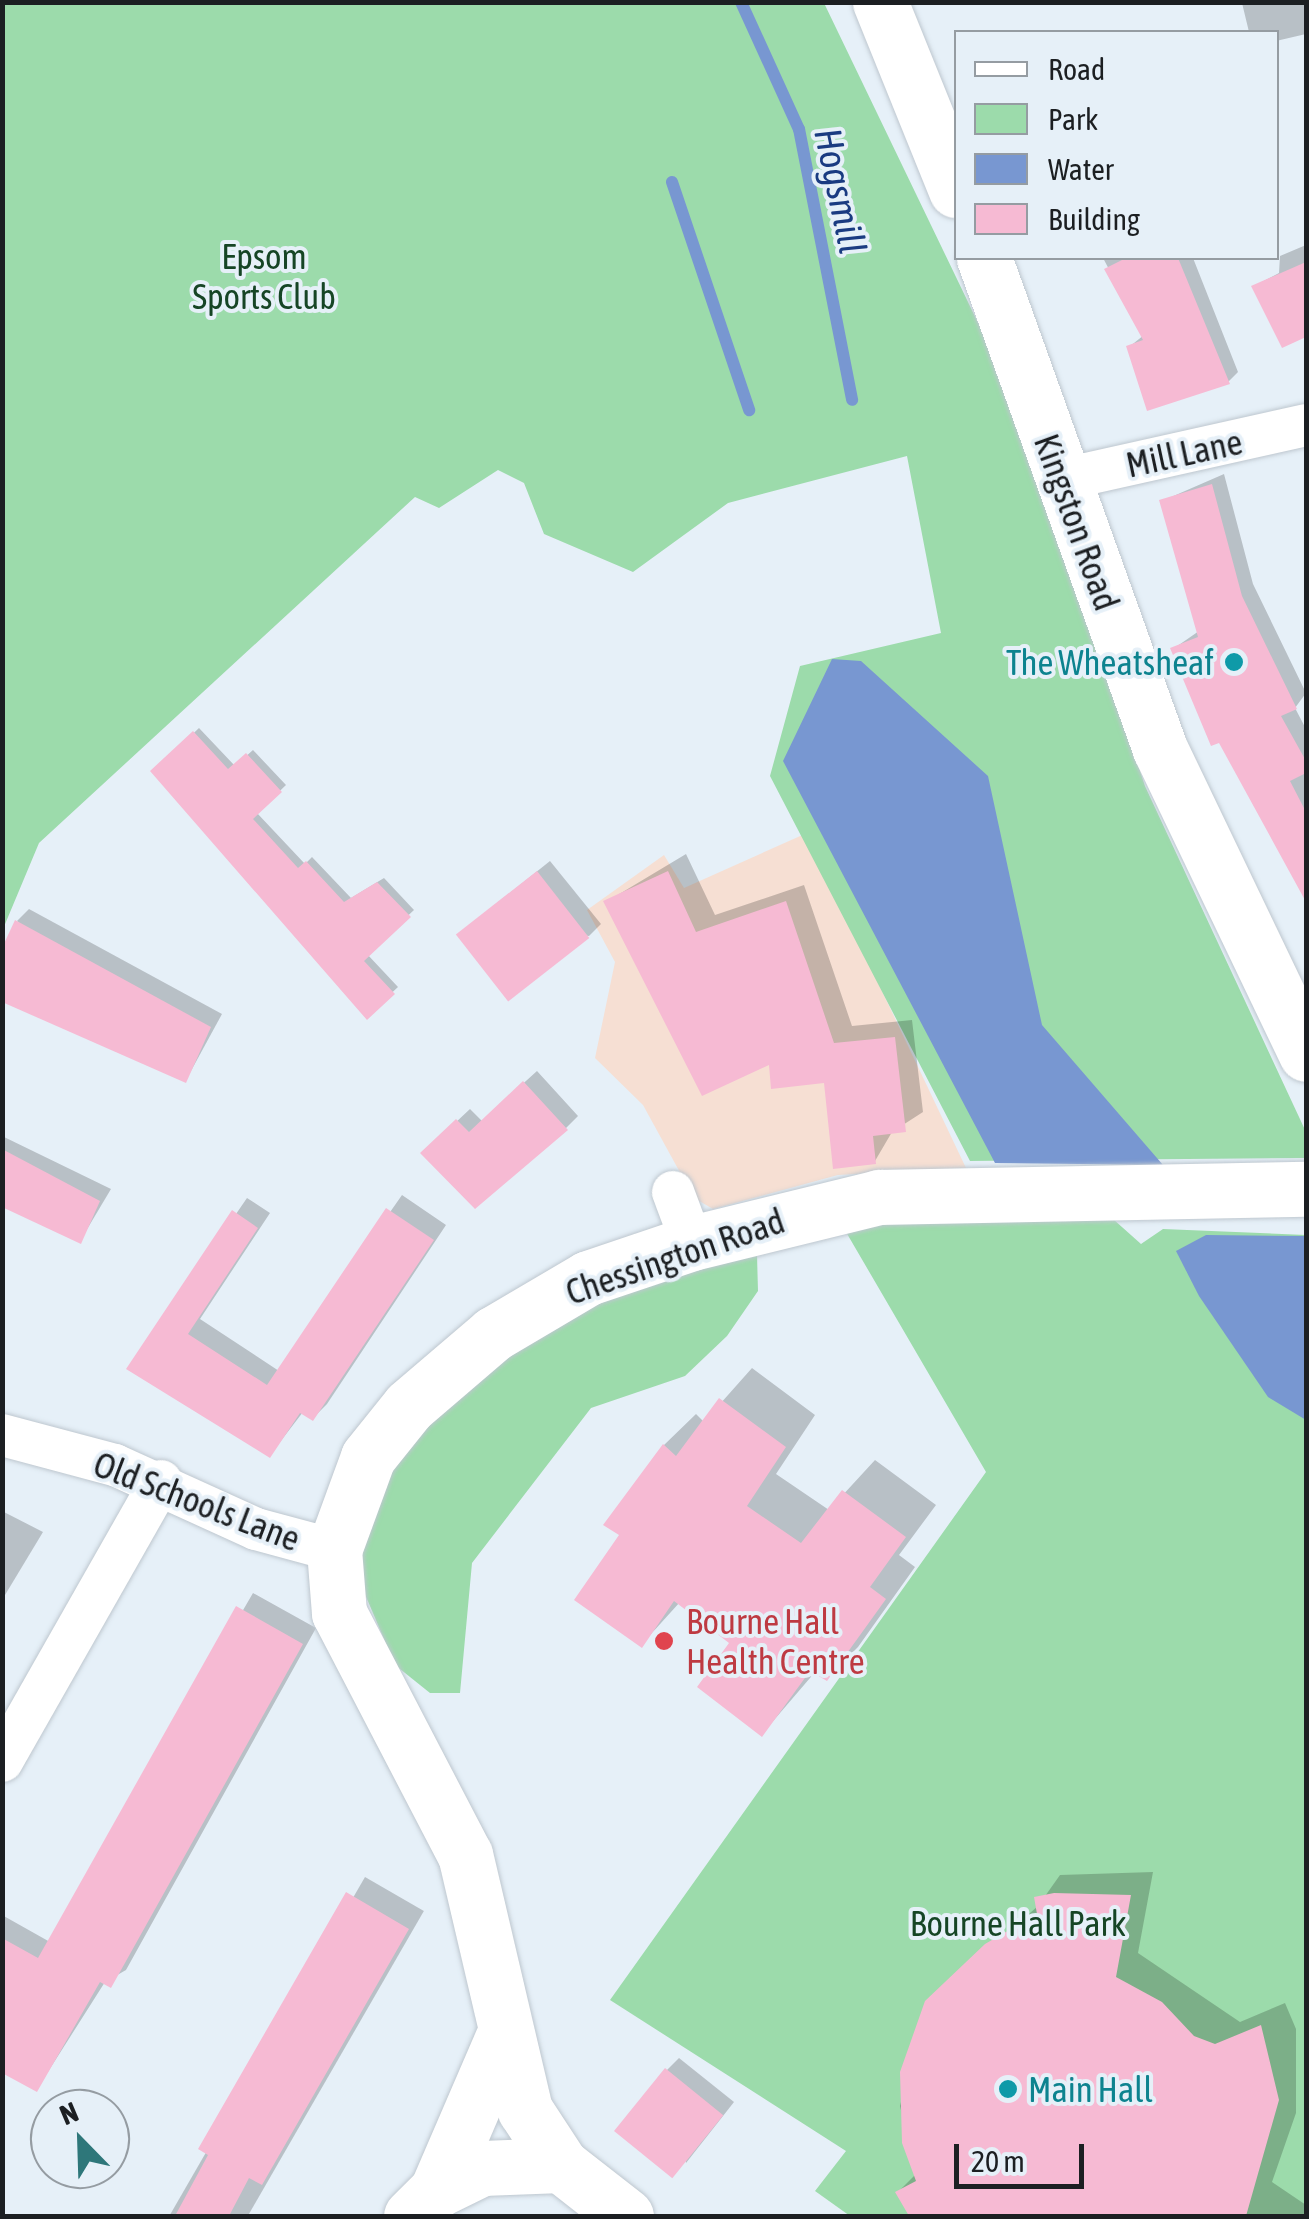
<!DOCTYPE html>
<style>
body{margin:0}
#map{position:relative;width:1309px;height:2219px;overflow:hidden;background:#e6f0f8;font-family:"Asap Condensed",sans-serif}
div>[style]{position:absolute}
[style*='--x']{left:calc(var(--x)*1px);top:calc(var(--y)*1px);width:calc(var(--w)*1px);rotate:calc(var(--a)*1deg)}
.commercial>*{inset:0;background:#f6dfd3}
.green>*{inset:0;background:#9cdbab}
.water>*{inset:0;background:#7897d1}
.shadow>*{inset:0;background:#0003;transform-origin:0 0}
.stream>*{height:12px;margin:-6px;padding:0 6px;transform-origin:6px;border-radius:6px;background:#7897d1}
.building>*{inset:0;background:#f6bad3;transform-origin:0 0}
.roads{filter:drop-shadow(0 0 2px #bec7cf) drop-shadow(0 0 2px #bec7cf)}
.street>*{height:42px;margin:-21px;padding:0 21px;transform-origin:21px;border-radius:21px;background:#fff}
.secondary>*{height:55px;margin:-27.5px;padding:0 27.5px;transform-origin:27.5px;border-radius:27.5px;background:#fff}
.dots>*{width:28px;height:28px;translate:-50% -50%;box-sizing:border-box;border:5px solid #e6f0f8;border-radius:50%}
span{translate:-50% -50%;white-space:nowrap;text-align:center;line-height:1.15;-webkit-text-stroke:8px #e6f0f8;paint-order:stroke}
.park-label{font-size:35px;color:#164525}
.street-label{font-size:35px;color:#1c1f22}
.culture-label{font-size:35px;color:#0d838f}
.right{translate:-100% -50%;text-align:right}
.left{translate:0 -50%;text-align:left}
.health-label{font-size:35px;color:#be3a42}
.water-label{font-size:38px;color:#1a3b81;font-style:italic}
.frame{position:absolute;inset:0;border:5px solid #1c1f22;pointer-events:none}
.legend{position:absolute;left:954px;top:30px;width:325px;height:230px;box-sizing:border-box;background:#e6f0f8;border:2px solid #959ca2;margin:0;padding:12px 18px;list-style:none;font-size:30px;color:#1c1f22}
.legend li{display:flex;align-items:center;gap:20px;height:50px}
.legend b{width:50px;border:2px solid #959ca2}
.north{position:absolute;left:30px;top:2089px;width:100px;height:100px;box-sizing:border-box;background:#e6f0f8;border:2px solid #959ca2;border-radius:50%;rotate:337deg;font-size:28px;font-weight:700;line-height:40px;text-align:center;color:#1c1f22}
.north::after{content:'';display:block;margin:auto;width:35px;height:45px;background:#2e777a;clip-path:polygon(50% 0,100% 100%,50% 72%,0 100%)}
.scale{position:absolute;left:954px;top:2144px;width:130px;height:45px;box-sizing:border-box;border:5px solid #1c1f22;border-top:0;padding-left:12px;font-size:30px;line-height:35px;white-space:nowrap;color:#1c1f22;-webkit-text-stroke:8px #e6f0f8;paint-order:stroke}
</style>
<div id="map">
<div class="commercial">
<i style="clip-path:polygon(807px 833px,966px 1168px,838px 1175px,713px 1209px,694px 1198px,643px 1105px,595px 1058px,615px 962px,587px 910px,664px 855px,684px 888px)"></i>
</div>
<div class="green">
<i style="clip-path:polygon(2px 3px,824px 3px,1022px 414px,1145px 786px,1306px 1132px,1306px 1158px,970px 1161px,770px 776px,800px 666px,941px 633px,907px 456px,728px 503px,633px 572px,544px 534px,524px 483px,498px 470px,439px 508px,415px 497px,39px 843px,3px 929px)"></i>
<i style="clip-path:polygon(934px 1210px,1113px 1219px,1141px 1244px,1163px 1229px,1306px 1235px,1306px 2216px,850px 2216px,815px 2191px,846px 2151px,610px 2000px,986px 1472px,846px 1232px)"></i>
<i style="clip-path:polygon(757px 1255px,758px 1291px,727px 1336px,685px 1376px,591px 1408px,472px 1563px,460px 1693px,430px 1693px,395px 1665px,353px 1566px,388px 1466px,500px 1346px,644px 1279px)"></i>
</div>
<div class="water">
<i style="clip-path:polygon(832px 659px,861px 661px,988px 776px,1042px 1025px,1163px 1165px,995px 1163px,783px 761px)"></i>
<i style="clip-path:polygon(1206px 1235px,1306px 1236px,1306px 1420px,1268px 1397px,1199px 1296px,1176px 1251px)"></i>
</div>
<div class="shadow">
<i style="clip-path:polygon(1306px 2px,1306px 34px,1276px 41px,1276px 32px,1249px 32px,1242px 3px)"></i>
<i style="clip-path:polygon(1306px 245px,1306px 334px,1283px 345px,1254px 286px,1279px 273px,1280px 256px)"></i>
<i style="clip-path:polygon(1103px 258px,1193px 258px,1238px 372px,1228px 382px,1129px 347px,1144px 335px)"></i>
<i style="clip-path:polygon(1224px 474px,1253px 584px,1306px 693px,1295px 708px,1306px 729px,1306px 892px,1173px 649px,1199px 631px,1162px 501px)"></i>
<i style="clip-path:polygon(199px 728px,235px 766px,253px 750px,286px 785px,257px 813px,305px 864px,312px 857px,351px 898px,384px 878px,414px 910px,367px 954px,398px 987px,367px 1016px,153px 772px)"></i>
<i style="clip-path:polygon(686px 854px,715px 915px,804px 885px,852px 1026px,912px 1020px,923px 1112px,892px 1132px,875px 1161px,826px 1080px,771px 1061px,606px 902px)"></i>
<i style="clip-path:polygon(550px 861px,601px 924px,589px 936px,472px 923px)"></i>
<i style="clip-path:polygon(29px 909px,222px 1014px,186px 1080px,17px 921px)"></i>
<i style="clip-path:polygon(537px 1071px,578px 1116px,566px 1128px,423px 1153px,470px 1109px,482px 1121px)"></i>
<i style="clip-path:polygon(2px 1136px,111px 1189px,80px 1241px,2px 1204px)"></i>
<i style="clip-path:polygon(402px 1195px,446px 1225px,327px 1404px,313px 1418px,303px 1412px,270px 1455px,130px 1368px,247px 1198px,270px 1213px,200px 1319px,279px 1371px)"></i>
<i style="clip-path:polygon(752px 1368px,815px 1415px,776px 1474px,829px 1510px,875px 1460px,936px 1505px,899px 1555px,915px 1567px,858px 1647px,827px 1678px,816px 1671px,762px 1734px,732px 1643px,680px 1602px,642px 1644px,623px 1534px,607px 1524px,664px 1445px,696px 1414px,704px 1422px)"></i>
<i style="clip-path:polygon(2px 1511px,43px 1532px,2px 1600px)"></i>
<i style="clip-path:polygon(253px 1593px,316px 1628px,126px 1970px,105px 1982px,37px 2089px,2px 2070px,2px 1915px,50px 1942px)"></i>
<i style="clip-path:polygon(1153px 1872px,1138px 1953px,1240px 2022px,1285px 2003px,1296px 2029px,1296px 2113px,1272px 2182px,1306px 2205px,1306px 2216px,916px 2216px,898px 2192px,916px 2174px,900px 2106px,925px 2005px,1038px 1906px,1060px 1875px)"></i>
<i style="left:365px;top:1877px;width:68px;height:392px;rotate:30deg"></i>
<i style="clip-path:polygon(679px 2058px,734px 2102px,686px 2163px,667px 2070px)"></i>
</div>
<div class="stream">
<i style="--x:741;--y:2;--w:140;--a:65.5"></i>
<i style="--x:799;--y:129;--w:276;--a:78.9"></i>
<i style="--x:672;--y:182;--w:241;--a:71.3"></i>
</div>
<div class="building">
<i style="clip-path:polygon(1126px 258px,1178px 258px,1230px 384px,1147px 411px,1126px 346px,1143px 340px,1104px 269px)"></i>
<i style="clip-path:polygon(1306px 262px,1306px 337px,1282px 348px,1251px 286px)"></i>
<i style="clip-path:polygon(1212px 484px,1242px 596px,1297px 709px,1281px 716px,1306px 761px,1306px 773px,1290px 781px,1306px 812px,1306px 902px,1219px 743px,1211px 746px,1170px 648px,1198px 637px,1159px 500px)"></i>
<i style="clip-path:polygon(193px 731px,228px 769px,246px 753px,282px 792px,253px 819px,298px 868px,306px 861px,344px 902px,377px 882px,411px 917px,364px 961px,395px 994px,367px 1020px,150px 771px)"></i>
<i style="left:537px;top:871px;width:85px;height:103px;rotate:52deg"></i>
<i style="clip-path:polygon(668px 871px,696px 932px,786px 901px,834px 1043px,895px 1037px,906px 1132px,873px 1136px,876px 1164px,833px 1169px,824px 1083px,771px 1089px,769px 1065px,702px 1096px,603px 901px)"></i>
<i style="clip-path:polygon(15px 920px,211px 1027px,186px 1083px,2px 1002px,2px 948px)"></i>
<i style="clip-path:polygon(523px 1081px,568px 1130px,475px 1209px,420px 1153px,456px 1119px,469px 1132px)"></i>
<i style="clip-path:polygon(2px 1149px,100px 1201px,81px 1244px,2px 1207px)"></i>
<i style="clip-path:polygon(386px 1208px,434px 1240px,313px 1421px,300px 1413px,270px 1458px,126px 1369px,232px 1210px,258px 1228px,188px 1334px,267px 1385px)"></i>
<i style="clip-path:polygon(719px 1398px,786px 1447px,747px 1506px,801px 1543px,842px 1490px,906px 1537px,870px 1587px,886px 1599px,827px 1681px,810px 1671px,762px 1737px,697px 1687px,729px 1643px,674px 1601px,642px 1648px,574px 1600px,619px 1535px,603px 1525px,663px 1444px,676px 1456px)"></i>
<i style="clip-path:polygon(236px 1606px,303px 1644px,111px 1988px,100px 1982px,37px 2092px,2px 2073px,2px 1938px,38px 1958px)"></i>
<i style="clip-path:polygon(346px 1892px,409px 1929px,262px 2185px,249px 2178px,229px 2216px,175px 2216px,208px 2155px,198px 2149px)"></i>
<i style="clip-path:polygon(1054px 1893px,1131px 1895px,1116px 1977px,1162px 2002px,1194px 2036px,1215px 2044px,1261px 2025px,1279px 2100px,1246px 2216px,909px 2216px,895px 2192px,916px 2181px,902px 2143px,900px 2072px,925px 2001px,985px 1944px,1037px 1914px,1034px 1897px)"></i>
<i style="left:665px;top:2068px;width:75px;height:81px;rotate:39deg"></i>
</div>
<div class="roads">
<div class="street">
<i style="--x:1060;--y:480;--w:252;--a:-12.6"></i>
<i style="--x:673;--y:1192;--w:54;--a:69.6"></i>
<i style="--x:2;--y:1435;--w:117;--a:14.9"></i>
<i style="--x:115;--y:1465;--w:155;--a:24.4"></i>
<i style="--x:256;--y:1529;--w:81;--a:15.1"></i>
<i style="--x:2;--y:1761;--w:322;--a:-60.4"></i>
</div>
<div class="secondary">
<i style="--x:880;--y:2;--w:203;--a:68"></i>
<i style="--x:984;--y:258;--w:522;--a:70.28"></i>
<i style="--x:1160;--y:749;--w:338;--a:64.4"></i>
<i style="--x:437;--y:2190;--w:164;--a:-66.7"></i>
<i style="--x:411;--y:2216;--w:37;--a:-45"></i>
<i style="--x:437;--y:2190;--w:50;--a:-26.1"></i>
<i style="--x:482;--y:2168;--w:79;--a:-2.2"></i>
<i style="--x:626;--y:2216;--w:83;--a:-141.9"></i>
<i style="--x:561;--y:2165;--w:66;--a:-123.2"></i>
<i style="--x:525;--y:2110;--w:262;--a:-103.2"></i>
<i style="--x:465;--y:1855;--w:273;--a:-117.5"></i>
<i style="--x:339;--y:1613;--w:63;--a:-94.5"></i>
<i style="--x:334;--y:1550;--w:99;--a:-69.9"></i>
<i style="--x:368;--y:1457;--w:65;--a:-51.2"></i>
<i style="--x:409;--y:1406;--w:111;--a:-40.6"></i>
<i style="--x:493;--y:1334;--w:110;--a:-30.5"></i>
<i style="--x:588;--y:1278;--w:110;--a:-18.6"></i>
<i style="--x:692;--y:1243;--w:193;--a:-13.8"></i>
<i style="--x:879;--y:1197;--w:427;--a:-1.1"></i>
</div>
</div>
<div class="dots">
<i style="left:1234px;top:662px;background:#0f9aa8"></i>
<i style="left:664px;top:1641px;background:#e0444e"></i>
<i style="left:1008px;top:2089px;background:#0f9aa8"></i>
</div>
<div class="park-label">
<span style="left:264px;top:276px">Epsom<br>Sports Club</span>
<span style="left:1018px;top:1923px">Bourne Hall Park</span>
</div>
<div class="street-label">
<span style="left:1184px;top:453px;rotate:-12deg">Mill Lane</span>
<span style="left:1077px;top:522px;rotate:70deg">Kingston Road</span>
<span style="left:675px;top:1256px;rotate:-19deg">Chessington Road</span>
<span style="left:197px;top:1501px;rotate:21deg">Old Schools Lane</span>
</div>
<div class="culture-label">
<span class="right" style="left:1214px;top:662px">The Wheatsheaf</span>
<span class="left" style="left:1028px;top:2089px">Main Hall</span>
</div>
<div class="health-label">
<span class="left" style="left:686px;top:1641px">Bourne Hall<br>Health Centre</span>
</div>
<div class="water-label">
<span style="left:840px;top:191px;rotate:78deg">Hogsmill</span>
</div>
<div class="frame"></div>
<ul class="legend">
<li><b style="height:12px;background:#fff"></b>Road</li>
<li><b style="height:28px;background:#9cdbab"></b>Park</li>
<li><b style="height:28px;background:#7897d1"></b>Water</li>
<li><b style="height:28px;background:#f6bad3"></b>Building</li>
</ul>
<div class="north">N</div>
<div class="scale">20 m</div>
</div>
